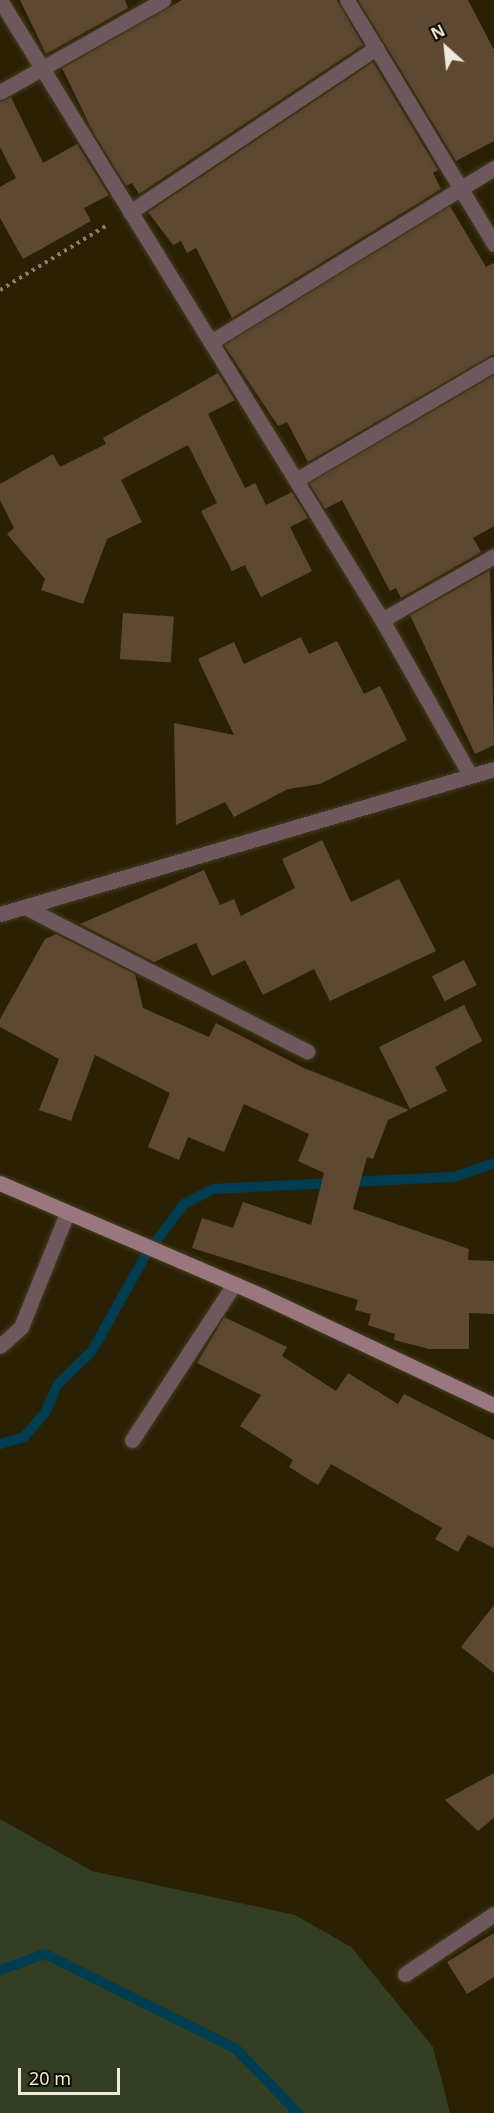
<!DOCTYPE html>
<style>
body{margin:0}
#map{position:relative;width:494px;height:2113px;overflow:hidden;background:#2a2104;font-family:"Noto Sans",sans-serif}
div>[style]{position:absolute}
[style*='--x']{left:calc(var(--x)*1px);top:calc(var(--y)*1px);width:calc(var(--w)*1px);rotate:calc(var(--a)*1deg)}
.green>*{inset:0;background:#343e22}
.stream>*{height:10px;margin:-5px;padding:0 5px;transform-origin:5px;border-radius:5px;background:#003d51}
.building>*{inset:0;background:#5f4832;transform-origin:0 0}
.path>*{height:4px;margin-top:-2px;transform-origin:0;background:repeating-linear-gradient(90deg,#878068 0 3px,transparent 0 7.5px)}
.roads{filter:drop-shadow(0 0 2px #453d22) drop-shadow(0 0 2px #453d22)}
.minor>*{height:15px;margin:-7.5px;padding:0 7.5px;transform-origin:7.5px;border-radius:7.5px;background:#6e585d}
.secondary>*{height:15px;margin:-7.5px;padding:0 7.5px;transform-origin:7.5px;border-radius:7.5px;background:#9a777f}
span{translate:-50% -50%;white-space:nowrap;text-align:center;line-height:1.15;-webkit-text-stroke:5px #0f0b02;paint-order:stroke}
.north{position:absolute;left:416px;top:18px;width:60px;height:60px;-webkit-text-stroke:4px #0f0b02;paint-order:stroke;rotate:333deg;font-size:16px;font-weight:700;line-height:24px;text-align:center;color:#eee9d8}
.north::after{content:'';display:block;margin:auto;width:21px;height:27px;background:#eee9d8;clip-path:polygon(50% 0,100% 100%,50% 72%,0 100%)}
.scale{position:absolute;left:18px;top:2068px;width:102px;height:27px;box-sizing:border-box;border:3px solid #eee9d8;border-top:0;padding-left:8px;font-size:18px;line-height:21px;white-space:nowrap;color:#eee9d8;-webkit-text-stroke:4px #0f0b02;paint-order:stroke}
</style>
<div id="map">
<div class="green">
<i style="clip-path:polygon(0 1819px,92px 1871px,295px 1915px,351px 1947px,433px 2047px,450px 2113px,0 2113px)"></i>
</div>
<div class="stream">
<i style="--x:0;--y:1444;--w:25;--a:-16"></i>
<i style="--x:24;--y:1437;--w:32;--a:-49"></i>
<i style="--x:45;--y:1413;--w:32;--a:-66"></i>
<i style="--x:58;--y:1384;--w:47;--a:-44.1"></i>
<i style="--x:92;--y:1351;--w:109;--a:-60.8"></i>
<i style="--x:145;--y:1256;--w:65;--a:-53.1"></i>
<i style="--x:184;--y:1204;--w:34;--a:-27"></i>
<i style="--x:214;--y:1189;--w:241;--a:-2.9"></i>
<i style="--x:455;--y:1177;--w:41;--a:-19.7"></i>
<i style="--x:0;--y:1970;--w:48;--a:-19.6"></i>
<i style="--x:45;--y:1954;--w:213;--a:26.4"></i>
<i style="--x:236;--y:2049;--w:89;--a:45.9"></i>
</div>
<div class="building">
<i style="clip-path:polygon(20px 0,125px 0,128px 8px,46px 54px)"></i>
<i style="clip-path:polygon(182px 0,337px 0,363px 45px,139px 194px,132px 183px,126px 186px,94px 134px,62px 68px)"></i>
<i style="clip-path:polygon(358px 0,468px 0,494px 50px,494px 141px,456px 161px)"></i>
<i style="clip-path:polygon(373px 62px,438px 170px,433px 173px,441px 189px,232px 318px,196px 248px,187px 253px,181px 241px,173px 245px,148px 212px)"></i>
<i style="clip-path:polygon(11px 97px,43px 163px,77px 144px,109px 195px,84px 208px,91px 221px,23px 259px,0 218px,0 187px,16px 178px,0 147px,0 102px)"></i>
<i style="clip-path:polygon(450px 206px,486px 267px,494px 263px,494px 354px,308px 462px,287px 422px,278px 426px,224px 345px)"></i>
<i style="clip-path:polygon(218px 373px,235px 400px,208px 414px,245px 488px,255px 483px,266px 505px,292px 492px,308px 518px,290px 527px,312px 571px,261px 597px,245px 565px,232px 571px,201px 511px,217px 503px,188px 445px,121px 480px,142px 522px,107px 539px,83px 604px,41px 590px,45px 579px,7px 534px,14px 528px,0 500px,0 484px,53px 454px,60px 467px,106px 444px,103px 438px)"></i>
<i style="clip-path:polygon(494px 375px,494px 526px,473px 538px,481px 552px,401px 598px,396px 588px,390px 591px,342px 500px,325px 509px,309px 483px)"></i>
<i style="clip-path:polygon(490px 570px,494px 745px,475px 754px,410px 615px)"></i>
<i style="left:123px;top:613px;width:51px;height:46px;rotate:4deg"></i>
<i style="clip-path:polygon(301px 637px,309px 654px,337px 641px,364px 694px,380px 686px,407px 740px,320px 784px,288px 789px,234px 817px,225px 802px,176px 825px,174px 723px,234px 735px,198px 659px,234px 642px,244px 664px)"></i>
<i style="clip-path:polygon(322px 840px,351px 902px,399px 879px,436px 951px,330px 1001px,314px 969px,263px 995px,245px 960px,212px 976px,196px 943px,154px 962px,80px 924px,204px 870px,220px 905px,234px 899px,241px 916px,295px 888px,282px 859px)"></i>
<i style="clip-path:polygon(56px 934px,135px 974px,143px 1008px,209px 1037px,216px 1023px,304px 1068px,409px 1110px,388px 1120px,373px 1159px,367px 1157px,353px 1209px,469px 1249px,468px 1260px,494px 1261px,494px 1314px,469px 1313px,469px 1349px,429px 1349px,394px 1340px,395px 1334px,368px 1325px,371px 1314px,355px 1310px,358px 1300px,192px 1248px,202px 1218px,233px 1228px,243px 1202px,311px 1225px,324px 1173px,298px 1161px,309px 1134px,244px 1104px,224px 1152px,188px 1137px,179px 1160px,148px 1147px,170px 1093px,95px 1055px,71px 1121px,39px 1110px,59px 1059px,0 1027px,0 1019px,45px 939px)"></i>
<i style="left:464px;top:960px;width:28px;height:36px;rotate:63deg"></i>
<i style="clip-path:polygon(464px 1005px,482px 1041px,435px 1067px,447px 1091px,410px 1109px,379px 1047px)"></i>
<i style="clip-path:polygon(224px 1317px,287px 1347px,282px 1356px,336px 1391px,348px 1373px,398px 1404px,404px 1394px,494px 1440px,494px 1548px,468px 1535px,458px 1552px,435px 1539px,442px 1528px,331px 1464px,318px 1485px,289px 1467px,293px 1460px,240px 1426px,261px 1395px,197px 1363px)"></i>
<i style="clip-path:polygon(494px 1605px,494px 1673px,461px 1647px)"></i>
<i style="clip-path:polygon(494px 1773px,494px 1818px,478px 1831px,445px 1800px)"></i>
<i style="clip-path:polygon(494px 1933px,494px 1977px,467px 1994px,447px 1962px)"></i>
</div>
<div class="path">
<i style="--x:0;--y:290;--w:127;--a:-31.2"></i>
</div>
<div class="roads">
<div class="minor">
<i style="--x:0;--y:0;--w:728;--a:58.36"></i>
<i style="--x:382;--y:620;--w:178;--a:60.4"></i>
<i style="--x:347;--y:0;--w:285;--a:58.9"></i>
<i style="--x:0;--y:92;--w:187;--a:-29.4"></i>
<i style="--x:130;--y:212;--w:296;--a:-33.7"></i>
<i style="--x:211;--y:342;--w:332;--a:-31.6"></i>
<i style="--x:296;--y:480;--w:229;--a:-30.4"></i>
<i style="--x:382;--y:620;--w:129;--a:-29.7"></i>
<i style="--x:25;--y:907;--w:317;--a:27.1"></i>
<i style="--x:0;--y:914;--w:515;--a:-16.36"></i>
<i style="--x:0;--y:1346;--w:28;--a:-42"></i>
<i style="--x:21;--y:1327;--w:123;--a:-68"></i>
<i style="--x:132;--y:1440;--w:186;--a:-56.8"></i>
<i style="--x:405;--y:1974;--w:107;--a:-34"></i>
</div>
<div class="secondary">
<i style="--x:0;--y:1183;--w:285;--a:23.3"></i>
<i style="--x:262;--y:1296;--w:256;--a:25.2"></i>
</div>
</div>
<div class="north">N</div>
<div class="scale">20 m</div>
</div>
